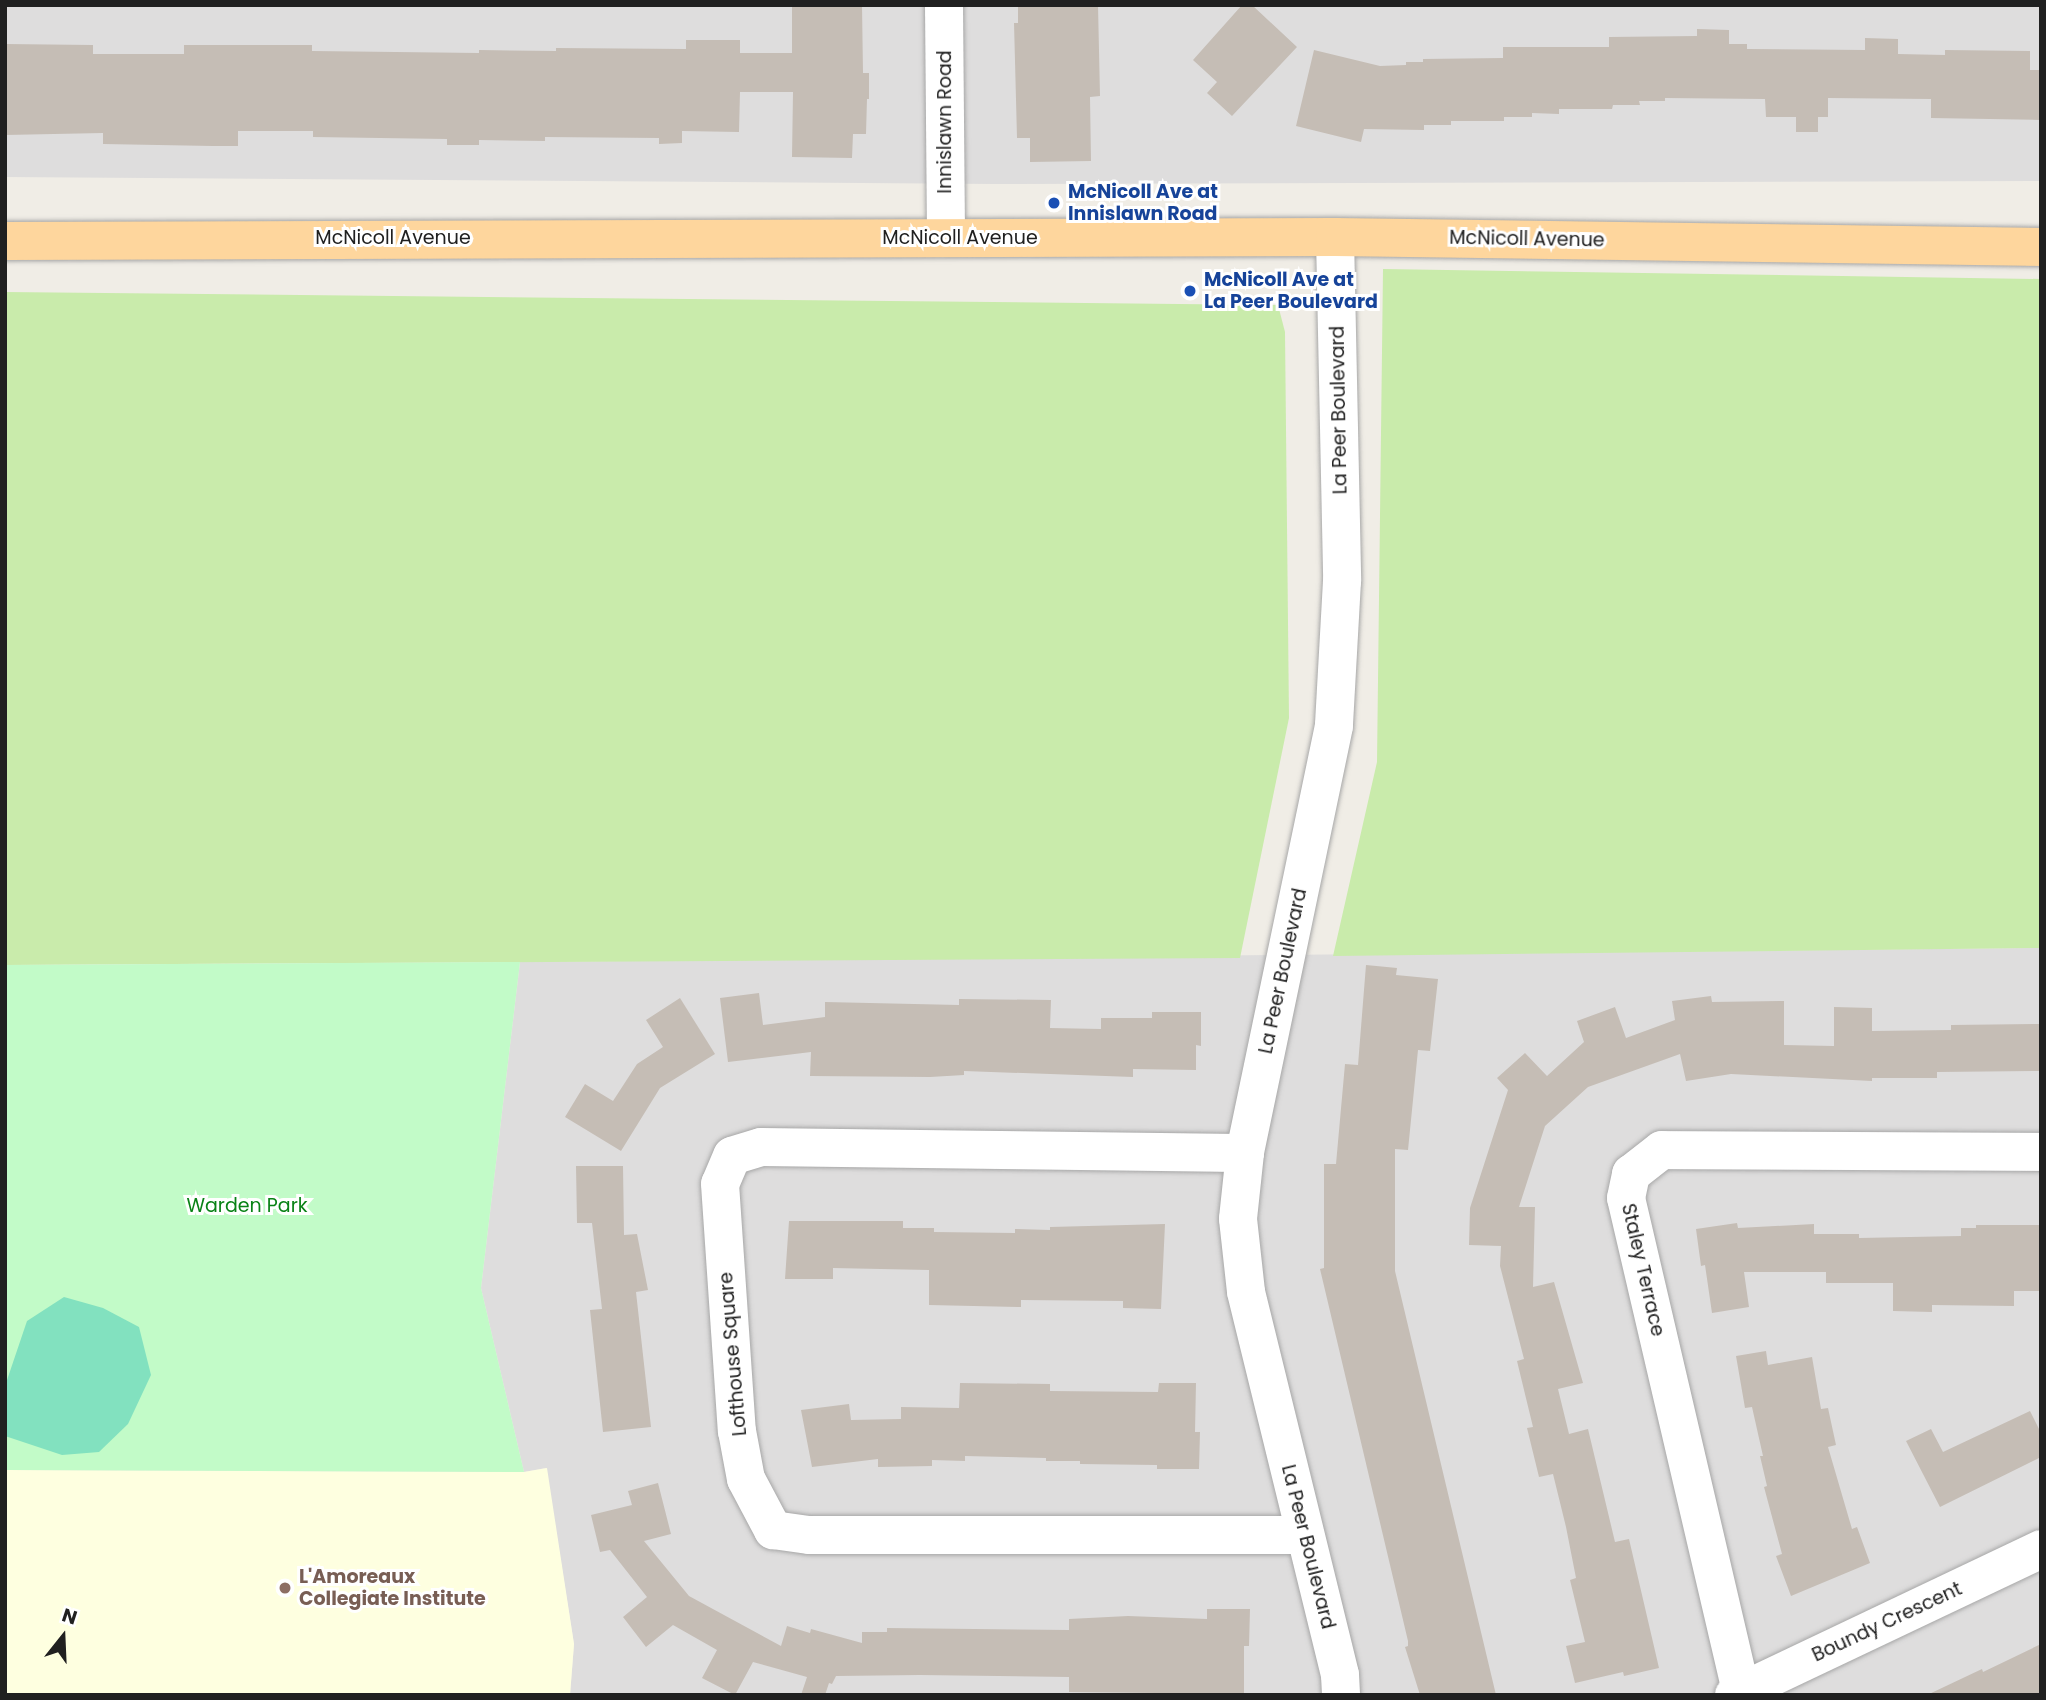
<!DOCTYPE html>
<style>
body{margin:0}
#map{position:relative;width:2046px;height:1700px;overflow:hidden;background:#f0ede6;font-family:Poppins,sans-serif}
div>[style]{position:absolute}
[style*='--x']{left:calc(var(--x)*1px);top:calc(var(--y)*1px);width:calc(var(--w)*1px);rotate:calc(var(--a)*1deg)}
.residential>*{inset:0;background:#dedddd}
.education>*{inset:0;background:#feffe0}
.grass>*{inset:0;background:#c9ebab}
.park>*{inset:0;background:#c2fbc8}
.pitch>*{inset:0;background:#82e1bf}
.building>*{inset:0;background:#c5bdb5}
.roads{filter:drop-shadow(0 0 2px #a7a7a7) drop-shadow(0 0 2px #a7a7a7)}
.minor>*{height:38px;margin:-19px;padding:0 19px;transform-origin:19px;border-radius:19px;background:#fff}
.major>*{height:38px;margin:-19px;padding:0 19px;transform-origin:19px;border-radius:19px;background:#fed69d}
.dots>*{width:19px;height:19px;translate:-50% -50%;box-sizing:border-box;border:4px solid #fff;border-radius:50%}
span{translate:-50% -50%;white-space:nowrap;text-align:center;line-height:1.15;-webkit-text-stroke:6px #fff;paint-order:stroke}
.street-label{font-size:19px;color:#202020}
.transit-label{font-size:19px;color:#164399;font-weight:700}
.left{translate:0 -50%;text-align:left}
.park-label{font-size:19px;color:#098216}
.education-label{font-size:19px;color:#785e54;font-weight:700}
.frame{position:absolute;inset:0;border:7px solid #202020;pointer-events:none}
.north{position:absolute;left:28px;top:1602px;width:70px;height:70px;-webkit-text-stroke:5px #fff;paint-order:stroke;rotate:18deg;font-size:19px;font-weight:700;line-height:28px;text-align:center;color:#202020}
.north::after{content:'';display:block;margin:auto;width:24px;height:32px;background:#202020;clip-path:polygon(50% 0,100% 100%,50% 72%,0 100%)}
</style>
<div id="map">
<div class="residential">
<i style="clip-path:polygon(5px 5px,2041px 5px,2041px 181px,994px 184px,5px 177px)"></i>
<i style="clip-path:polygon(2041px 948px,2041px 1695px,570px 1695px,574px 1644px,546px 1468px,524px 1472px,481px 1288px,520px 962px)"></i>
</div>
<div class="education">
<i style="clip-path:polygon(547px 1468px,574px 1644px,570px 1695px,5px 1695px,5px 1470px,524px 1472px)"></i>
</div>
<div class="grass">
<i style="clip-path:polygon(1383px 269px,2041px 279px,2041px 948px,1333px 956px,1377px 762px)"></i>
<i style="clip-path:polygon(5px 292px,1278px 305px,1285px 332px,1289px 718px,1240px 958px,5px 965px)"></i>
</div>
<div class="park">
<i style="clip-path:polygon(520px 962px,481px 1288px,524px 1472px,5px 1470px,5px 965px)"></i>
</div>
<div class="pitch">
<i style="clip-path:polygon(64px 1297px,103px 1308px,139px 1327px,151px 1375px,128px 1424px,99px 1452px,62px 1455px,5px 1436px,5px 1386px,27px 1321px)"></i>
</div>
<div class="building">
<i style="clip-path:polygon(792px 5px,862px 5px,863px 73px,869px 73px,869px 99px,867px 99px,866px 134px,853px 134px,852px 158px,792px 157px,793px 92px,740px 92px,739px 132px,682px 131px,682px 143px,659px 144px,659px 138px,545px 137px,545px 141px,479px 140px,479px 145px,447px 145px,447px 139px,313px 137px,313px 131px,238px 131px,238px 146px,213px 146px,103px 144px,103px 133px,5px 135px,5px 44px,93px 45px,93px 54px,184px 54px,184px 45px,312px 45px,312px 51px,479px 53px,479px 50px,556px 51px,556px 48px,686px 49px,686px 40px,740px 40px,740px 53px,792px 53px)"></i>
<i style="clip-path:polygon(1018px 5px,1098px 5px,1100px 96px,1090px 97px,1091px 161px,1030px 162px,1030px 138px,1017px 138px,1014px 23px,1018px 23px)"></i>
<i style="clip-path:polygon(1242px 5px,1252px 5px,1297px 47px,1232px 116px,1207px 93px,1217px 82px,1193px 60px)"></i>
<i style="clip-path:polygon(1697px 29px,1729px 30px,1729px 44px,1747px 44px,1747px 49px,1865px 50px,1865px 38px,1898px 39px,1898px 54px,1945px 55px,1945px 50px,2030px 51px,2030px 70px,2041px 70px,2041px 120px,1931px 118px,1931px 99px,1828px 98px,1828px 117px,1818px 117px,1818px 132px,1796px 132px,1796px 117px,1766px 117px,1765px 99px,1665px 98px,1665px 101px,1639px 101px,1640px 105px,1613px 105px,1612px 109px,1559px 109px,1559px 114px,1532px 113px,1532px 117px,1504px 117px,1504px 121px,1451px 121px,1451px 125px,1424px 125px,1424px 130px,1364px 129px,1361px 142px,1296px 126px,1314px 50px,1380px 66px,1406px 65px,1406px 62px,1423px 62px,1423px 59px,1503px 58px,1503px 47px,1609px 47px,1609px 37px,1697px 36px)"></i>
<i style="clip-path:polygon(1366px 965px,1397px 968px,1396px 975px,1438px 979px,1430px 1051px,1418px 1050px,1408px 1150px,1395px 1149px,1395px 1271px,1496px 1695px,1420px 1695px,1405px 1647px,1408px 1646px,1408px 1641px,1320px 1269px,1324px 1268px,1324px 1164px,1336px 1164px,1345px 1064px,1358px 1065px)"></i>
<i style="clip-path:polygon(759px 993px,763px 1025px,825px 1017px,825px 1002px,959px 1005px,959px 999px,1051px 1000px,1050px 1028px,1101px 1029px,1101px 1018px,1152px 1018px,1152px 1012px,1201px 1012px,1201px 1046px,1196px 1045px,1196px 1070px,1133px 1069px,1133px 1077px,964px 1071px,964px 1075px,930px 1077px,810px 1076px,811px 1052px,728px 1062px,720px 998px)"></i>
<i style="clip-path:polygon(1711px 996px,1712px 1002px,1784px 1001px,1784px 1045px,1834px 1046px,1834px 1007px,1872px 1008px,1872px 1031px,1951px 1030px,1951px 1025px,2041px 1024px,2041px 1071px,1937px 1072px,1937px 1078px,1872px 1078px,1872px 1081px,1731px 1074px,1686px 1081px,1680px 1054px,1588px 1087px,1545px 1126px,1519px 1207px,1535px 1207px,1533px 1287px,1554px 1282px,1583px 1383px,1558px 1389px,1569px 1434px,1588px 1429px,1615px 1542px,1629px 1539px,1659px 1668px,1624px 1676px,1623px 1672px,1575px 1683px,1566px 1646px,1585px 1642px,1570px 1580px,1576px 1578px,1566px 1527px,1553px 1474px,1539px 1477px,1527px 1428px,1533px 1427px,1517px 1361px,1524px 1359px,1500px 1266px,1501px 1246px,1469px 1245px,1470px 1208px,1508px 1090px,1497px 1078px,1525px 1053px,1547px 1076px,1584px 1042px,1577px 1021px,1615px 1007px,1626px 1038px,1675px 1020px,1672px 1001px)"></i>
<i style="clip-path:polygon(680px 998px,715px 1054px,660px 1088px,621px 1151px,565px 1117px,585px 1084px,613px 1101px,637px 1064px,663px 1047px,646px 1020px)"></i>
<i style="clip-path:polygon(576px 1166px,623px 1166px,624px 1235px,637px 1234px,648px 1290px,636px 1292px,651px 1427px,603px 1432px,590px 1310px,602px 1309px,592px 1223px,577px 1223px)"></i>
<i style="clip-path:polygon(789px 1221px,903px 1221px,903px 1228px,934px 1228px,934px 1232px,1015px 1233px,1015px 1229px,1050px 1230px,1050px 1227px,1165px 1224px,1161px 1309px,1123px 1308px,1123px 1301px,1021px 1300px,1021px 1307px,929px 1305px,929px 1270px,833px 1268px,833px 1279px,785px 1279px)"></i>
<i style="clip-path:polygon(1737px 1223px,1738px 1228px,1814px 1224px,1814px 1234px,1859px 1234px,1859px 1238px,1961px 1236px,1961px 1228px,1976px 1228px,1976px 1225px,2041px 1225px,2041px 1291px,2014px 1291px,2014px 1306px,1932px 1305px,1932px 1312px,1893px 1311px,1893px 1283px,1826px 1283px,1826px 1272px,1744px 1272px,1749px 1307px,1712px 1313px,1705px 1265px,1701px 1266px,1696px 1229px)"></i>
<i style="clip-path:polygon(1766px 1351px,1768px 1365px,1812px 1357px,1821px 1409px,1828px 1408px,1836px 1445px,1828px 1447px,1852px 1529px,1857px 1527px,1870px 1563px,1791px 1596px,1776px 1556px,1782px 1554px,1764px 1487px,1767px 1486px,1760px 1456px,1763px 1456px,1752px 1407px,1745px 1408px,1736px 1356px)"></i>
<i style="clip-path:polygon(960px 1383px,1050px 1384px,1050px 1391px,1158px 1392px,1159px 1383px,1196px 1383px,1195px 1432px,1200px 1432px,1199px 1469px,1157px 1469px,1157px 1465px,1080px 1464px,1080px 1461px,1046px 1461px,1046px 1458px,965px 1456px,965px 1461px,932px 1460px,932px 1466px,878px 1467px,878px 1459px,812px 1467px,801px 1410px,849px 1404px,851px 1420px,901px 1419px,901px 1407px,959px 1408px)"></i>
<i style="clip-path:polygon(2030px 1411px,2041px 1433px,2041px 1457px,1940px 1507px,1906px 1441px,1931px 1429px,1943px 1452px)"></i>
<i style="clip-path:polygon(658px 1483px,671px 1534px,644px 1541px,689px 1596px,781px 1646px,787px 1626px,810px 1633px,811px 1629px,862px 1643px,862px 1632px,887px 1632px,887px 1628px,1069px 1630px,1069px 1619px,1128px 1616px,1207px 1619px,1207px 1609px,1250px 1609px,1249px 1646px,1244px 1646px,1244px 1694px,1069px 1692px,1069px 1677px,920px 1675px,836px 1676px,832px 1684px,829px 1683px,825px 1695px,801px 1695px,807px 1677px,753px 1662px,735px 1695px,702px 1678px,717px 1650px,673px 1625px,646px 1647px,623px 1617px,647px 1597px,610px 1550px,600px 1552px,591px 1515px,632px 1505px,628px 1491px)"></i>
<i style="clip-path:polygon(2041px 1644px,2041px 1695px,1927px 1695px,1982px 1669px,1983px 1672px)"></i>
</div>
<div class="roads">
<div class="minor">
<i style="--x:944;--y:5;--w:233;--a:89.5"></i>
<i style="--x:1335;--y:237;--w:344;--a:88.8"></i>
<i style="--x:1342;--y:581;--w:145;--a:93.2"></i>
<i style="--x:1334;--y:726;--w:436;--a:101.8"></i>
<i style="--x:1245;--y:1153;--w:66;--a:96.1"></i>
<i style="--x:1238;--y:1219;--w:73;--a:83.7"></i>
<i style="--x:1246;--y:1292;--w:394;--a:76.2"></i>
<i style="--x:1340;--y:1675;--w:20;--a:87"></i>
<i style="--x:1245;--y:1153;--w:484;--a:-179.3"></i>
<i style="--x:761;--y:1147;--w:30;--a:163"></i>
<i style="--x:732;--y:1156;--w:30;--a:113"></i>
<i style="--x:720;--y:1184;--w:248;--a:86.1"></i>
<i style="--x:737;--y:1431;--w:49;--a:79.4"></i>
<i style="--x:746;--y:1479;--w:58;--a:62.1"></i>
<i style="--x:773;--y:1530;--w:36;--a:8"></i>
<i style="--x:809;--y:1535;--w:496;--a:0"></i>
<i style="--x:1741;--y:1691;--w:506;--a:-103.13"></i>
<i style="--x:1626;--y:1198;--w:25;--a:-78"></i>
<i style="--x:1631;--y:1174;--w:39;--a:-38"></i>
<i style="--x:1662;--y:1150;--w:379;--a:0.3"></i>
<i style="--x:1734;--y:1695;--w:340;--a:-25.4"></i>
</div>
<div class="major">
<i style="--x:5;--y:241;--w:1330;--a:-0.17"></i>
<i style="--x:1335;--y:237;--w:706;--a:0.81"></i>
</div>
</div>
<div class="dots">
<i style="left:1054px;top:203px;background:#1a4fb4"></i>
<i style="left:1190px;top:291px;background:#1a4fb4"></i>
<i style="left:285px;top:1588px;background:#8d6e63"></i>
</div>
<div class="street-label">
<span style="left:945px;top:122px;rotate:-90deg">Innislawn Road</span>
<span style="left:393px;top:238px">McNicoll Avenue</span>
<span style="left:960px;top:238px">McNicoll Avenue</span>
<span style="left:1527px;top:239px;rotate:1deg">McNicoll Avenue</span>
<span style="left:1339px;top:410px;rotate:-91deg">La Peer Boulevard</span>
<span style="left:1283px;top:971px;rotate:-78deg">La Peer Boulevard</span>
<span style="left:1643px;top:1270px;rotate:77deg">Staley Terrace</span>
<span style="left:733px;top:1354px;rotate:-95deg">Lofthouse Square</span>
<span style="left:1308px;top:1547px;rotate:76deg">La Peer Boulevard</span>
<span style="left:1887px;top:1622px;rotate:-25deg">Boundy Crescent</span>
</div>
<div class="transit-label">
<span class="left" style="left:1068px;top:203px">McNicoll Ave at<br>Innislawn Road</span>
<span class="left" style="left:1204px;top:291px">McNicoll Ave at<br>La Peer Boulevard</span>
</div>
<div class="park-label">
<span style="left:247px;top:1206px">Warden Park</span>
</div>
<div class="education-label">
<span class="left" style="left:299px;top:1588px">L'Amoreaux<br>Collegiate Institute</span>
</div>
<div class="frame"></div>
<div class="north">N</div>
</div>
